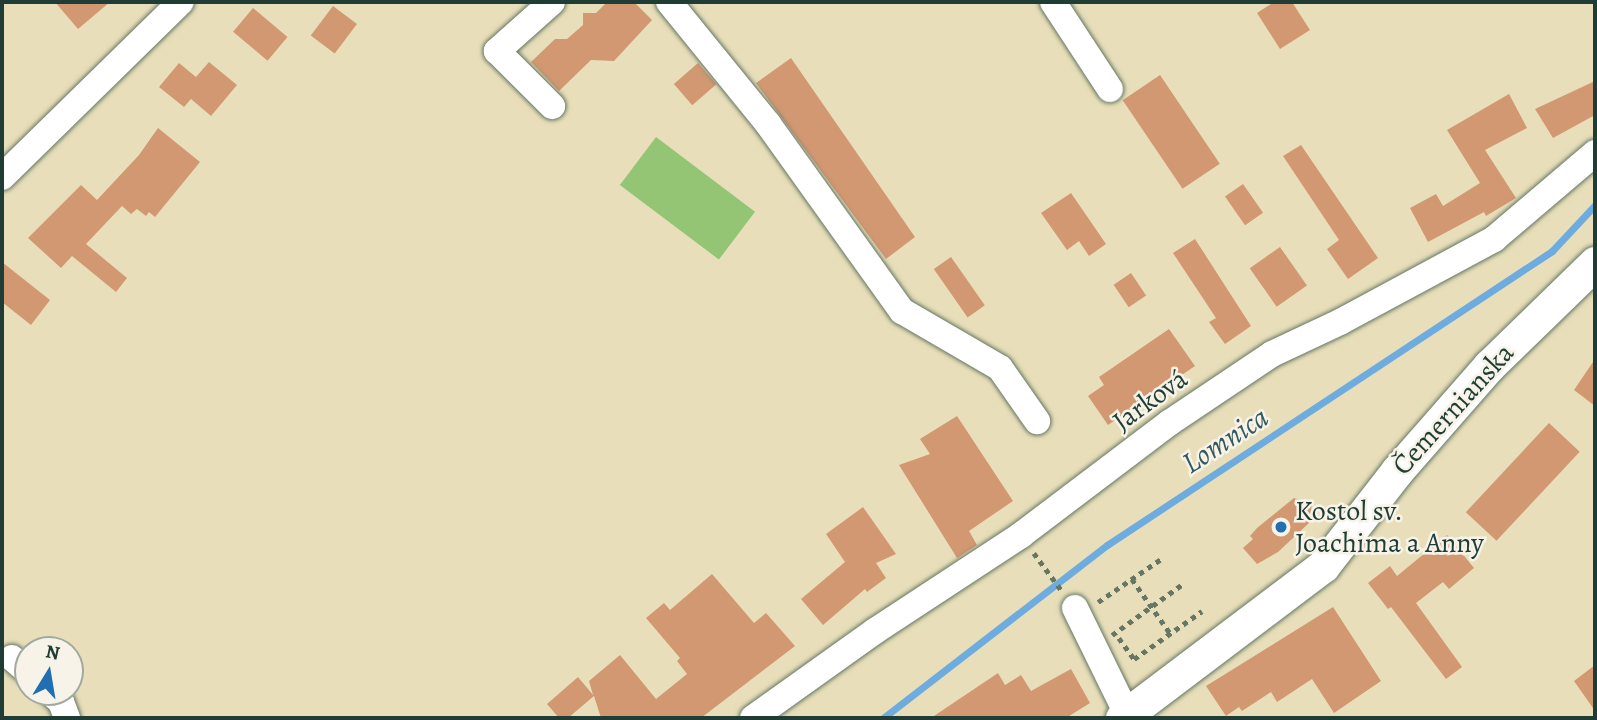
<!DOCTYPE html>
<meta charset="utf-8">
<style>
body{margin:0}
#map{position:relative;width:1597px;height:720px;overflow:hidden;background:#e8dfba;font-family:Alegreya,serif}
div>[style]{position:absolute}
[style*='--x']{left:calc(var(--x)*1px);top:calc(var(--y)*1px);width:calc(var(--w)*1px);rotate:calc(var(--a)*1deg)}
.green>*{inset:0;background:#93c575;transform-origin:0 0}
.stream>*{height:7px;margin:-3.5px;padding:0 3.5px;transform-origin:3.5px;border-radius:3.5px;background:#6eace0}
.building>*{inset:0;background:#d29872;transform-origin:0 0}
.path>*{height:4.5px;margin-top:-2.25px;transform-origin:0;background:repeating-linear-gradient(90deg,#657663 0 5px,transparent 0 10px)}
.roads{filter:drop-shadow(0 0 2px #657663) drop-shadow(0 0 2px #657663)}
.minor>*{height:26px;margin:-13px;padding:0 13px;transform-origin:13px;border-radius:13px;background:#fff}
.major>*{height:33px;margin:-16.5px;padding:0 16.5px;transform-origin:16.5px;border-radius:16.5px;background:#fff}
.dots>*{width:19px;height:19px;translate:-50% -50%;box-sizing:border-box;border:4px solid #f7f3e8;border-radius:50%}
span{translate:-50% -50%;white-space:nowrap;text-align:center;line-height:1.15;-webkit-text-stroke:5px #f7f3e8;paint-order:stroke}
.street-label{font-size:28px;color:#1f3d34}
.poi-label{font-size:28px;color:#1f3d34}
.left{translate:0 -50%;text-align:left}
.water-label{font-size:30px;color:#33595f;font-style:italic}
.frame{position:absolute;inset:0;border:4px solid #1f3d34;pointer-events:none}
.north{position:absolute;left:14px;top:636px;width:70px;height:70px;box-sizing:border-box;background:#f7f3e8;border:2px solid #a1aaa0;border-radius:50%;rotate:11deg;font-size:19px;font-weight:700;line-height:28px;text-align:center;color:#1f3d34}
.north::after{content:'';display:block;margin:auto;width:24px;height:32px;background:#1f6fb2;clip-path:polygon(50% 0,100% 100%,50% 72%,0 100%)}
</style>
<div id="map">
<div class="green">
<i style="left:656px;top:137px;width:124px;height:60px;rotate:37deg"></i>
</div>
<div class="stream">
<i style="--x:883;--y:718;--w:283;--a:-37.7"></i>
<i style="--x:1107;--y:545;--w:533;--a:-33.45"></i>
<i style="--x:1552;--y:251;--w:63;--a:-46.9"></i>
</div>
<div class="building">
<i style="clip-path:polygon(55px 2px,110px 2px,78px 29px)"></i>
<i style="clip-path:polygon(607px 2px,634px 2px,652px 20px,614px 61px,591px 60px,559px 91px,531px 62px,555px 39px,567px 39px,583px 25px,583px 13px,596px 13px)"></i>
<i style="clip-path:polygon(1274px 2px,1292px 2px,1310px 30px,1280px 49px,1257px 13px)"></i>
<i style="left:333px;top:6px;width:30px;height:37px;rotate:37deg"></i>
<i style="left:253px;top:8px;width:45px;height:31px;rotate:40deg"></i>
<i style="clip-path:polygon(791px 58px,915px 237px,886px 259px,756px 83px)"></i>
<i style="clip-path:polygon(209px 62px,237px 85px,211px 116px,191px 99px,184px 107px,159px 87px,179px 63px,196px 77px)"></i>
<i style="left:698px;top:63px;width:28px;height:32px;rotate:49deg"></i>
<i style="left:1160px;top:75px;width:107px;height:45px;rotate:56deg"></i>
<i style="clip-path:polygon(1595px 81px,1595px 115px,1553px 138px,1535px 109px)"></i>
<i style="clip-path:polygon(1509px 94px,1527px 128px,1485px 150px,1516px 198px,1486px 216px,1484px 212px,1428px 242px,1410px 208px,1436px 194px,1443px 206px,1480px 183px,1447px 130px)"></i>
<i style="clip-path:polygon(158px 128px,200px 162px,155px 217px,149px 212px,146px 216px,137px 209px,131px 214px,122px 206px,86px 244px,127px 278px,116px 292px,72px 256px,61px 268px,28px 238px,81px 185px,97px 200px,139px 155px)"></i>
<i style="clip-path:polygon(1301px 145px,1378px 258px,1348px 279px,1327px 249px,1339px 240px,1283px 156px)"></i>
<i style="left:1243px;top:184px;width:35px;height:22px;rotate:55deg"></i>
<i style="clip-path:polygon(1071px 193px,1106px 244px,1089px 256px,1079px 241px,1067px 250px,1041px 213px)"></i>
<i style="clip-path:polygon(1195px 239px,1251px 326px,1225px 344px,1209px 322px,1216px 318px,1173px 253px)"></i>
<i style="left:1280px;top:247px;width:47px;height:37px;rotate:55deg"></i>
<i style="left:951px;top:257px;width:59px;height:21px;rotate:55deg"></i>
<i style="clip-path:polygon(2px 262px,50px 300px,31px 325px,2px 302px)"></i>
<i style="left:1131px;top:273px;width:27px;height:21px;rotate:56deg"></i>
<i style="clip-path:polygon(1169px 329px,1195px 366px,1108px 425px,1088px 396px,1104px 385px,1099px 377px)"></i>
<i style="clip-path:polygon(1595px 359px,1595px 406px,1574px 390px)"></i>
<i style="clip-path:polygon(957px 416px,1013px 501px,969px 531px,977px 545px,957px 558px,899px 465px,930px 454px,920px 439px)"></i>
<i style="left:1549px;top:423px;width:42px;height:122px;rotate:43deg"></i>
<i style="clip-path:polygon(1294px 498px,1312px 504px,1309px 523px,1278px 552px,1257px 564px,1243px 548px,1253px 539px,1250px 536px,1257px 528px)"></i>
<i style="clip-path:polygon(863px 507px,896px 554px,876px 563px,886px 578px,867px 592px,865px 589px,823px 625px,801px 599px,845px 562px,826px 534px)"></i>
<i style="clip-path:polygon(1447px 535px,1474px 568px,1449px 589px,1443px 582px,1416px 603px,1462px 667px,1446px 679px,1391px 607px,1388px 609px,1368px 583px,1390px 566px,1397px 576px)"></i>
<i style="clip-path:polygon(712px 574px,754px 623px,766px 613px,795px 646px,701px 718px,601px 718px,594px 696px,568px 718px,559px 718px,547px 704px,578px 677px,593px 695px,589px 681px,620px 655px,656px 699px,687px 674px,677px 661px,680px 658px,646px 618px,664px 603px,670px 610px)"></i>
<i style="clip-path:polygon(1333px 607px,1381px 681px,1334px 713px,1312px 679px,1277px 702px,1271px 692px,1242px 711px,1239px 707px,1226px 716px,1206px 686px)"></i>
<i style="clip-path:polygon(1595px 665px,1595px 711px,1574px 681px)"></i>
<i style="clip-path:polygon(1071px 669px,1090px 703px,1066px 718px,931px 718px,998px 673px,1005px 685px,1021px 675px,1031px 691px)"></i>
</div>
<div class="path">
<i style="--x:1034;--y:553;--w:47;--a:53.6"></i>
<i style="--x:1132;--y:579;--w:66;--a:54.9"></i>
<i style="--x:1098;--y:602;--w:76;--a:-34.3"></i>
<i style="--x:1112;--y:635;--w:89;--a:-35.8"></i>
<i style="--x:1119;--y:638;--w:26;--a:54"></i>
<i style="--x:1134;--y:659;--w:83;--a:-35.2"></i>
</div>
<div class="roads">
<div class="minor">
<i style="--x:552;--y:2;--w:74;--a:138.3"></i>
<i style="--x:497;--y:51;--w:78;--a:45"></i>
<i style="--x:669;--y:2;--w:157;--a:50.9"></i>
<i style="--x:768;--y:124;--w:230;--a:54.4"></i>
<i style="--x:902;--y:311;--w:113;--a:30.2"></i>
<i style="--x:1000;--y:368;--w:65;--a:55.1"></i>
<i style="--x:1053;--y:2;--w:104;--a:56.8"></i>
<i style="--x:2;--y:177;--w:250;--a:-44.4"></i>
<i style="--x:1075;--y:608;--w:118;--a:63.9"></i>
<i style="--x:12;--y:658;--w:21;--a:41"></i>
<i style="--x:50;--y:692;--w:15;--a:42"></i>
<i style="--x:61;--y:702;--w:17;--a:69"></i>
<i style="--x:753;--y:718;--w:150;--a:-35.5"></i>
<i style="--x:875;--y:631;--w:175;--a:-33.3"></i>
<i style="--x:1021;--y:535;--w:186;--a:-37.1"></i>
<i style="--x:1169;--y:423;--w:124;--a:-33.8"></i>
<i style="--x:1272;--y:354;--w:77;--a:-25.2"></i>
<i style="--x:1342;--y:321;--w:173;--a:-28.3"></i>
<i style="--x:1494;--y:239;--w:133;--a:-40.4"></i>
</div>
<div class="major">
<i style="--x:1122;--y:718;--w:252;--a:-37.1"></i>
<i style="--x:1323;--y:566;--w:120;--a:-52.1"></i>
<i style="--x:1397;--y:471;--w:140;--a:-48.8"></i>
<i style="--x:1489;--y:366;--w:148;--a:-44.2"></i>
</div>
</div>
<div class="dots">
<i style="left:1281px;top:527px;background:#1f6fb2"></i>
</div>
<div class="street-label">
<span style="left:1150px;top:400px;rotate:-36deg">Jarková</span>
<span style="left:1453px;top:409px;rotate:-48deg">Čemernianska</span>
</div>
<div class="poi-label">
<span class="left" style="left:1295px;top:527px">Kostol sv.<br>Joachima a Anny</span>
</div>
<div class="water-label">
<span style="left:1225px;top:440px;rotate:-33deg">Lomnica</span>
</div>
<div class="frame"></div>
<div class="north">N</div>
</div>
